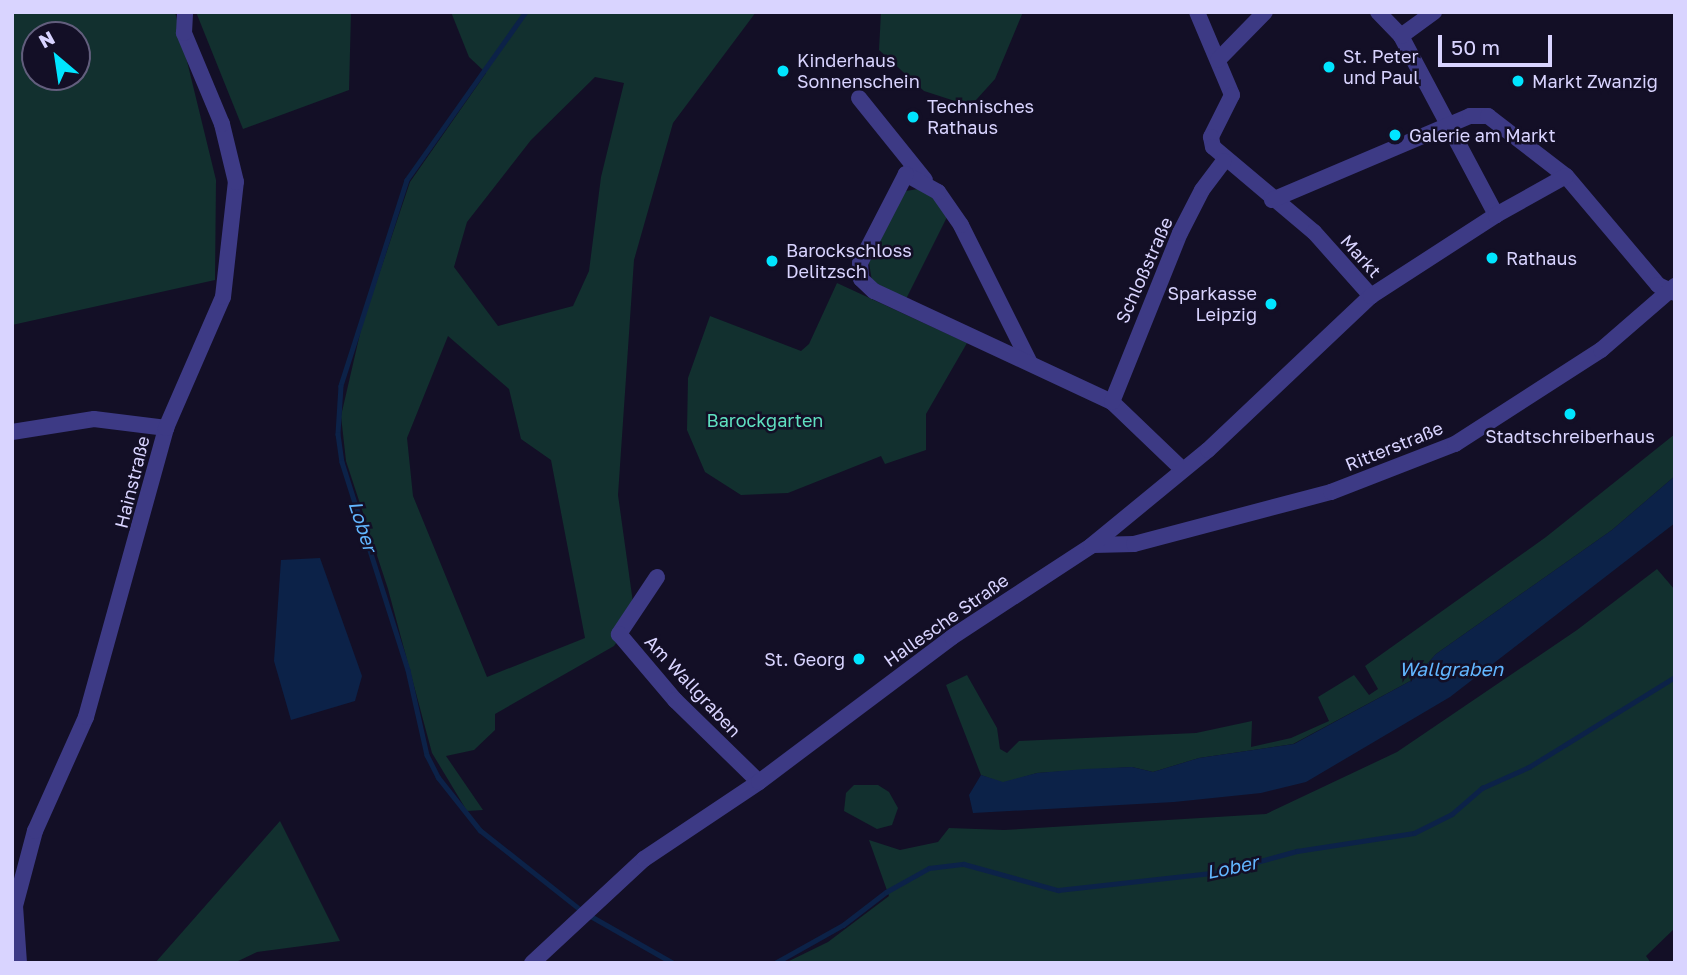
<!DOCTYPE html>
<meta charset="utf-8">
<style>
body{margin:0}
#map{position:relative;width:1687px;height:975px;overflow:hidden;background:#130f26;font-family:"Golos Text",sans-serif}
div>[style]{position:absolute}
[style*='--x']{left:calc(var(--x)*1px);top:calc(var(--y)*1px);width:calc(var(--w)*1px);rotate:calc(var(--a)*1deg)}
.green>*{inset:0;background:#12302f}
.water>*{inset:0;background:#0c2248}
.stream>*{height:4.5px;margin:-2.25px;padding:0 2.25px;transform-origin:2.25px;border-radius:2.25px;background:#0c2248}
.street>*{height:16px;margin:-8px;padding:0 8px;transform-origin:8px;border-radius:8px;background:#3d3a85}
.dots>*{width:19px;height:19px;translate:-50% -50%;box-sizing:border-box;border:4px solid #130f26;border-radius:50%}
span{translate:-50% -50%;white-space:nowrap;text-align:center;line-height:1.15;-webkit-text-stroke:5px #130f26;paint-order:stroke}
.poi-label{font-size:18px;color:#d9d4ff}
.left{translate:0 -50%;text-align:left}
.right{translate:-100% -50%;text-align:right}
.street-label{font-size:18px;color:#d9d4ff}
.park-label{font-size:18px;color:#5fe0c0}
.water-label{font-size:19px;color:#62b6ff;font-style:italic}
.frame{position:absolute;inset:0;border:14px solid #d9d4ff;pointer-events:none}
.north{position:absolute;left:21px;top:21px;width:70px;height:70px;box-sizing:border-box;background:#130f26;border:2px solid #625e7d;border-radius:50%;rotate:331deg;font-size:19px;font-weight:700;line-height:28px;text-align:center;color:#d9d4ff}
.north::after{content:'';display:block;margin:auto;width:24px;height:32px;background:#00e5ff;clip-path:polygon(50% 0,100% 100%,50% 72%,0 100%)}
.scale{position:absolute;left:1438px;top:35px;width:114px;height:32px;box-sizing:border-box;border:4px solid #d9d4ff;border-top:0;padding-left:9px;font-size:21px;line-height:24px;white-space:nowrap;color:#d9d4ff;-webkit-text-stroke:5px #130f26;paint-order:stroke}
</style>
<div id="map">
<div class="green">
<i style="clip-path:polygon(evenodd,12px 12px,175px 12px,216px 180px,215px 280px,12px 325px,12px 12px,35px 35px,77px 35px,77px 77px,35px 77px,35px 35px)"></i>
<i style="clip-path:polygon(196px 12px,351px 12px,349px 90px,243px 129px)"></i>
<i style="clip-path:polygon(evenodd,451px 12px,756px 12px,673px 123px,634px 260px,618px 495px,635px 617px,614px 646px,495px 714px,495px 730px,474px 750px,446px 756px,483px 810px,467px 811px,432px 753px,388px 589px,346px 461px,341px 416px,362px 325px,410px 182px,486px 73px,469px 57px,451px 12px,595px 77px,624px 83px,601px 177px,589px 271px,573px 306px,498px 326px,454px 267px,467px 222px,531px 140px,595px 77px,451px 12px,448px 336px,509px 389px,521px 439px,551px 460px,585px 638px,487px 677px,413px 496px,407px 438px,448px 336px)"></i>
<i style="clip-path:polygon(881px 12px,1023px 12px,995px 79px,976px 100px,961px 103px,924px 91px,879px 50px)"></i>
<i style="clip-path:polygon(924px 188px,948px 215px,906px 299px,872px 281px,869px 263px,900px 198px,906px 191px)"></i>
<i style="clip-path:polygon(837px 283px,967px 343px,926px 414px,926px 450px,885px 464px,881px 456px,788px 493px,741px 495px,705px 472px,687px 430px,688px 378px,710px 316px,801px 351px,809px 344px)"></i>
<i style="clip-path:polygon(1675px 434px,1675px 476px,1612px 530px,1436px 654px,1414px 679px,1293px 744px,1199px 758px,1153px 772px,1132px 767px,1037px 773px,1003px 783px,981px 775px,946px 685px,967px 675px,997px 728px,1000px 749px,1007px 753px,1019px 741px,1196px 733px,1252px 721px,1251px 747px,1291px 738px,1329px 721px,1318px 697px,1354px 675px,1369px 695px,1378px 689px,1365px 666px,1546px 537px)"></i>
<i style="clip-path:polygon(1657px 569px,1675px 590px,1675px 928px,1646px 956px,1651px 963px,785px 963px,828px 942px,889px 896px,869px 840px,900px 850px,938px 842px,949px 828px,1004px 830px,1266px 814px,1397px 752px,1577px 630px)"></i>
<i style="clip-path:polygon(854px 785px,878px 785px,889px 792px,898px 808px,892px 825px,877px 829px,844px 811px,846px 793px)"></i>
<i style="clip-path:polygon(280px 821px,340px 941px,257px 952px,234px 963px,155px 963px)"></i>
</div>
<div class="water">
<i style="clip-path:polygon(1675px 476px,1675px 523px,1450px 697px,1306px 782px,1261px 793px,1174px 802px,973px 813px,969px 795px,981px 775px,1003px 782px,1037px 773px,1085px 769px,1132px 767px,1153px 772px,1199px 758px,1294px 744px,1414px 679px,1436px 654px,1612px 530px)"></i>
<i style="clip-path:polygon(320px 558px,362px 676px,355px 701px,291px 720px,274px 661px,281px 560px)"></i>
</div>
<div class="stream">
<i style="--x:526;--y:12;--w:206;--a:125.3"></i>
<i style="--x:407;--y:180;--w:216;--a:107.8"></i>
<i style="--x:341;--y:386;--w:48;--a:93.6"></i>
<i style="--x:338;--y:434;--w:28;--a:82"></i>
<i style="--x:342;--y:462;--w:218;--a:72.4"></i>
<i style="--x:408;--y:670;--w:87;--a:77.4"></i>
<i style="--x:427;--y:755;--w:25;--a:63"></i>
<i style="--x:438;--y:777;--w:68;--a:51.6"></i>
<i style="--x:480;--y:830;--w:129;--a:38.4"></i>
<i style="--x:589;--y:915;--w:97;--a:29.7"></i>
<i style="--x:775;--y:963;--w:78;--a:-29.2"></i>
<i style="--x:843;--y:925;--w:54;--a:-37.5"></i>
<i style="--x:886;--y:892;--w:49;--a:-29.2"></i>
<i style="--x:929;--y:868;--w:35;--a:-7"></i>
<i style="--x:964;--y:864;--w:98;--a:15.5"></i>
<i style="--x:1058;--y:890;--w:163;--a:-6.3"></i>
<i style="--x:1220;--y:872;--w:80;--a:-15.3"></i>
<i style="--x:1297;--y:851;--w:118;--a:-8.7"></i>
<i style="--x:1414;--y:833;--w:42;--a:-26.6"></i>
<i style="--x:1452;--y:814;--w:40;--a:-41"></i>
<i style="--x:1482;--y:788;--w:51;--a:-24.1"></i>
<i style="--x:1529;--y:767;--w:172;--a:-31.7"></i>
</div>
<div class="street">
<i style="--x:1197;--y:12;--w:90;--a:67.1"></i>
<i style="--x:1232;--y:95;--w:47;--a:116.6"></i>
<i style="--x:1211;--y:137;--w:10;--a:79"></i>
<i style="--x:1213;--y:147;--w:132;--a:40.1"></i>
<i style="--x:1314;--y:232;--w:86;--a:48.3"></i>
<i style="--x:1378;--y:12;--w:33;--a:46"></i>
<i style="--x:1401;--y:36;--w:203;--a:62"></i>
<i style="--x:1401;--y:36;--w:41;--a:-36"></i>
<i style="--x:1218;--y:60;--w:67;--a:-45.6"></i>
<i style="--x:859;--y:98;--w:105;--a:51.2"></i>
<i style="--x:1272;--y:200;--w:215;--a:-23"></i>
<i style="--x:1470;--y:116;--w:18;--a:0"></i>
<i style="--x:1488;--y:116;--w:98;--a:37.6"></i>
<i style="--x:1566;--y:176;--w:143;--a:49.8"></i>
<i style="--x:1658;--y:285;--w:19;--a:25"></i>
<i style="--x:1030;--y:363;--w:154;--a:-116.6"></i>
<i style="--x:961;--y:225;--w:40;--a:-124.9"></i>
<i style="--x:938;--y:192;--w:37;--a:-151"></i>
<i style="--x:906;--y:174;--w:100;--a:117.3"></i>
<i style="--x:860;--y:263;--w:16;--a:86"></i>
<i style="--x:861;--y:279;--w:18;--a:43"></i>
<i style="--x:874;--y:291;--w:263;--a:25"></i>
<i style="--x:1112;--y:402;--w:98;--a:43.8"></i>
<i style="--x:1112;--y:402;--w:182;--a:-68.1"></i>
<i style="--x:1180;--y:233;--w:48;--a:-62.9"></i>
<i style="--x:1202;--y:190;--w:36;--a:-53"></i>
<i style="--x:12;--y:432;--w:83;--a:-9"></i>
<i style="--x:94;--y:419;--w:73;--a:7.1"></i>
<i style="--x:1093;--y:545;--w:41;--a:-1.4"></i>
<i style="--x:1134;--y:544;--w:204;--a:-14.8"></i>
<i style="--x:1331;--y:492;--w:133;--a:-21.2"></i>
<i style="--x:1455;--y:444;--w:174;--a:-32.8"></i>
<i style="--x:1601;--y:350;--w:98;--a:-40.9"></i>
<i style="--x:657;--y:577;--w:69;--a:123.7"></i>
<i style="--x:619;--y:634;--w:87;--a:49.7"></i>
<i style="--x:675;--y:700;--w:117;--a:44.3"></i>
<i style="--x:19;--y:963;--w:57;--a:-94"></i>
<i style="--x:15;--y:906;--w:78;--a:-75.1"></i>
<i style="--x:35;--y:831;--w:125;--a:-65.9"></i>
<i style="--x:86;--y:717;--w:300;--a:-74.5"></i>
<i style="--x:166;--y:428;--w:143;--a:-66.5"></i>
<i style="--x:223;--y:297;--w:116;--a:-83.6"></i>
<i style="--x:236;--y:182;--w:60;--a:-103.6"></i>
<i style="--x:222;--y:124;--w:99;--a:-112.7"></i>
<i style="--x:184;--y:33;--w:21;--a:-87"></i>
<i style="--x:532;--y:963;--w:153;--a:-42.9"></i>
<i style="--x:644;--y:859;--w:138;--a:-33.8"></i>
<i style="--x:759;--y:782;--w:241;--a:-36.9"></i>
<i style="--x:952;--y:637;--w:166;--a:-33.2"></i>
<i style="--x:1091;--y:546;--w:151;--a:-39.4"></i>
<i style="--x:1208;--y:450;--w:224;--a:-43.4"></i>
<i style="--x:1371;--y:296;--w:149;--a:-32.9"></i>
<i style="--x:1496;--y:215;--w:80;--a:-29.1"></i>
</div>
<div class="dots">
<i style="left:1329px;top:67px;background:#00e5ff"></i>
<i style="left:783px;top:71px;background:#00e5ff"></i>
<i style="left:1518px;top:81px;background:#00e5ff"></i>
<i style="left:913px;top:117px;background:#00e5ff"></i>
<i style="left:1395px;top:135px;background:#00e5ff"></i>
<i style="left:1492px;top:258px;background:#00e5ff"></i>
<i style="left:772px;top:261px;background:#00e5ff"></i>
<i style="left:1271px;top:304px;background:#00e5ff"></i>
<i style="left:1570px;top:414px;background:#00e5ff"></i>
<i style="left:859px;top:659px;background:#00e5ff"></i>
</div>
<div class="poi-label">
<span class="left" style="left:1343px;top:67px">St. Peter<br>und Paul</span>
<span class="left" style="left:797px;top:71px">Kinderhaus<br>Sonnenschein</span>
<span class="left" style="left:1532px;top:81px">Markt Zwanzig</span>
<span class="left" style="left:927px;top:117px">Technisches<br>Rathaus</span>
<span class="left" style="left:1409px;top:135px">Galerie am Markt</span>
<span class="left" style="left:786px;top:261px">Barockschloss<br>Delitzsch</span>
<span class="left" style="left:1506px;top:258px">Rathaus</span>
<span class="right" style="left:1257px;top:304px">Sparkasse<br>Leipzig</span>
<span style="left:1570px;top:436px">Stadtschreiberhaus</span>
<span class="right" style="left:845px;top:659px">St. Georg</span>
</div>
<div class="street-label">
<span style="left:1361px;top:256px;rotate:48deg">Markt</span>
<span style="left:1144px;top:270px;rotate:-66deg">Schloßstraße</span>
<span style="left:1394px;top:446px;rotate:-22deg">Ritterstraße</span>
<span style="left:132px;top:482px;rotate:-76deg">Hainstraße</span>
<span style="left:946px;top:620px;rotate:-35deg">Hallesche Straße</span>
<span style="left:693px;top:686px;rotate:47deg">Am Wallgraben</span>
</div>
<div class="park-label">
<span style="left:765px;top:420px">Barockgarten</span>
</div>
<div class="water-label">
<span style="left:363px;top:526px;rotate:72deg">Lober</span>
<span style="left:1451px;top:669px">Wallgraben</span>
<span style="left:1232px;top:867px;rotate:-12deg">Lober</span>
</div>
<div class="frame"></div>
<div class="north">N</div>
<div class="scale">50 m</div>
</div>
